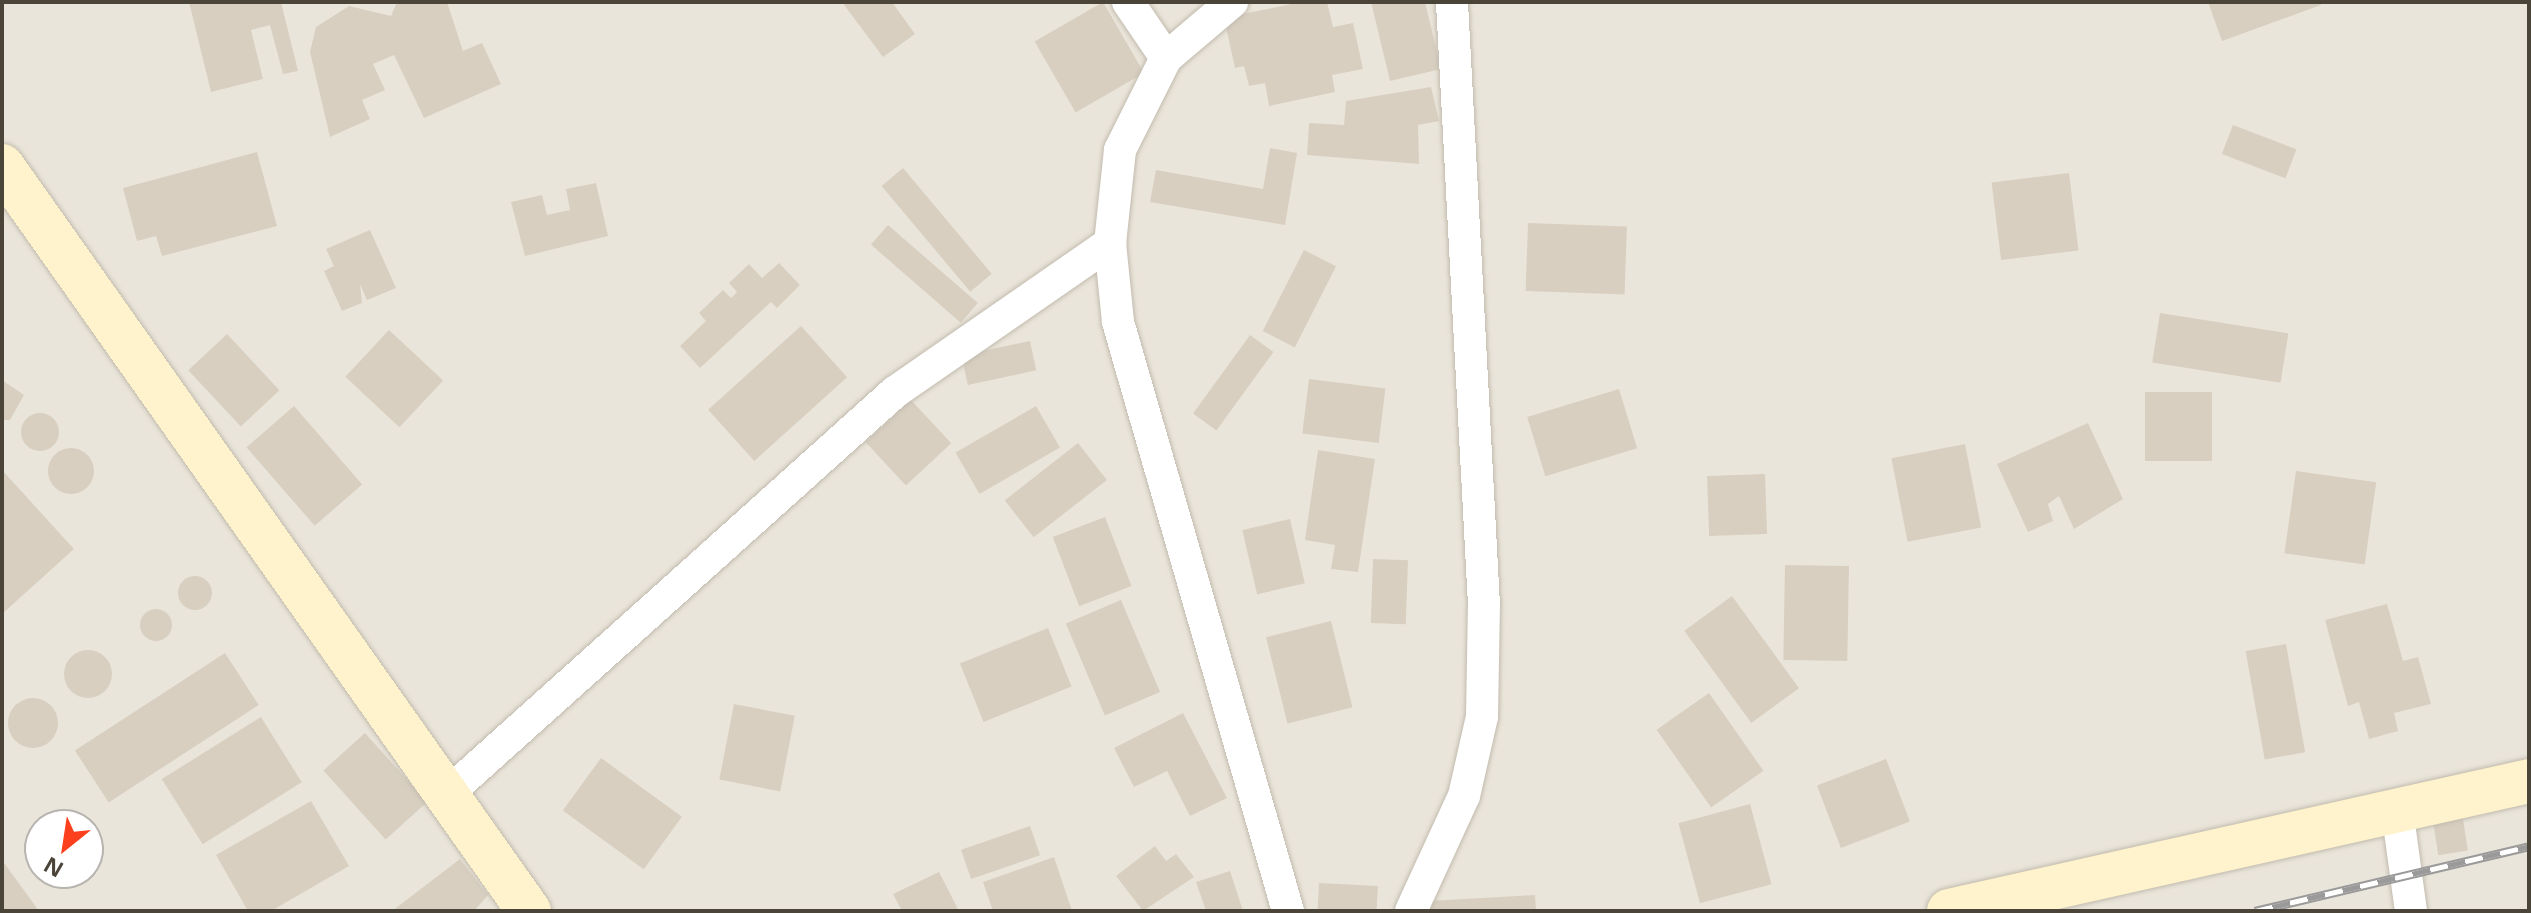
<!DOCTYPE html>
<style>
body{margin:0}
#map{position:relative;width:2531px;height:913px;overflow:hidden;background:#f6f3ec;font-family:"Open Sans",sans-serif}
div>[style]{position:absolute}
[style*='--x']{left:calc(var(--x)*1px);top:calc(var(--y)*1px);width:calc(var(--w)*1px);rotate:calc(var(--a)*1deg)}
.residential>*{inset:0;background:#eae5da}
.building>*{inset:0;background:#d8cfc1;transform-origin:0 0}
.round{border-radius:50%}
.roads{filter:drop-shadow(0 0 2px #c2bbae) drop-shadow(0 0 2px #c2bbae)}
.street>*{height:32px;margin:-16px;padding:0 16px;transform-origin:16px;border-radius:16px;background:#fff}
.secondary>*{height:44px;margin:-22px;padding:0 22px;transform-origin:22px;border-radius:22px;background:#fff3cd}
.rail>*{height:9px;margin-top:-4.5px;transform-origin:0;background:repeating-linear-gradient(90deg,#fff 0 18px,#9a9a9a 0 36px);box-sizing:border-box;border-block:2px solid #9a9a9a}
span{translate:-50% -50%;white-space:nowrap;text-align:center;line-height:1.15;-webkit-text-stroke:8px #fff;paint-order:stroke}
.frame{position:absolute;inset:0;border:4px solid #4b4439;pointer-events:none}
.north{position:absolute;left:24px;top:809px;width:80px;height:80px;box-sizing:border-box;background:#fff;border:2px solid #b7b4b0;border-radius:50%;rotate:210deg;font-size:22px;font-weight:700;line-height:32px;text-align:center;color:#4b4439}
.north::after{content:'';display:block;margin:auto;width:28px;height:36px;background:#fc3f1d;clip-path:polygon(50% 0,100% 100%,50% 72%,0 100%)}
</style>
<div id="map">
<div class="residential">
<i style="clip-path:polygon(evenodd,2px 2px,2529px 2px,2529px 911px,2px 911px,2px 2px,40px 825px,88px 825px,88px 873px,40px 873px,40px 825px)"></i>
</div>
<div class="building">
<i style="clip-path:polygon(189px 2px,281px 2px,298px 71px,283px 74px,270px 25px,251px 30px,263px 79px,211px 92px)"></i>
<i style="clip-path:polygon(397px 2px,447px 2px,463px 51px,482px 43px,501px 84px,424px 118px,394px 55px,373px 64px,385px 90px,362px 100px,370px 119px,330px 137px,310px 52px,316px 27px,349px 6px,391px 16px)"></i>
<i style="clip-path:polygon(842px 2px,892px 2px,915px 34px,883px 57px)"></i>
<i style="left:1103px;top:2px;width:82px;height:79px;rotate:60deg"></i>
<i style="clip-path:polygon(1301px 2px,1327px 2px,1333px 27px,1353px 23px,1363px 69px,1332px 75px,1335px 92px,1269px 106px,1265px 83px,1249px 86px,1244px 66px,1235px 68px,1224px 18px)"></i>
<i style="clip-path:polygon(1371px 2px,1425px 2px,1441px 69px,1390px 81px)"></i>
<i style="clip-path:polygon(2208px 2px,2320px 2px,2321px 5px,2222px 41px)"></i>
<i style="clip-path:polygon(1431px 87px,1439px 121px,1418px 125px,1419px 164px,1307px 155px,1309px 123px,1344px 125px,1346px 101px)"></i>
<i style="left:2233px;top:125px;width:68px;height:31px;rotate:21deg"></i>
<i style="clip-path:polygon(1270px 148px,1297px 153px,1285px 225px,1150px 202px,1156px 170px,1263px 189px)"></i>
<i style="clip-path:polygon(257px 152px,277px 226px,162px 256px,156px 236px,137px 241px,123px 188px)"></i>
<i style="left:903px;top:168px;width:138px;height:28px;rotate:50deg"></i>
<i style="left:2069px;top:173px;width:78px;height:78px;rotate:83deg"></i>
<i style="clip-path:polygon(596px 183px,608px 236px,525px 256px,511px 202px,542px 195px,547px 215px,570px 210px,566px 189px)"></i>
<i style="left:1528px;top:223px;width:99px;height:68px;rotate:2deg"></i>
<i style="left:888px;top:225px;width:119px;height:26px;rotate:41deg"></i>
<i style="clip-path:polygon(370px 230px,396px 288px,367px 300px,360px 284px,362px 303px,342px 311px,324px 271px,334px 266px,326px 249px)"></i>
<i style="left:1304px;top:250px;width:36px;height:91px;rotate:27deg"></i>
<i style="clip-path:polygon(779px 263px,800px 285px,777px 308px,771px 302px,700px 368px,680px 346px,706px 321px,699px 313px,723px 290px,731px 298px,737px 292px,729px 283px,749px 264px,762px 278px)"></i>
<i style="left:2160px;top:313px;width:130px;height:50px;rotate:9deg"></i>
<i style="left:801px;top:326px;width:69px;height:125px;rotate:48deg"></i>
<i style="left:389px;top:330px;width:74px;height:64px;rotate:43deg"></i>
<i style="left:227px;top:334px;width:77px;height:53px;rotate:47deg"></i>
<i style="left:1250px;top:335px;width:29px;height:97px;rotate:36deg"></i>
<i style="left:1030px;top:341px;width:30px;height:70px;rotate:78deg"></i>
<i style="left:1309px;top:379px;width:77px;height:55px;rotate:7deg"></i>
<i style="clip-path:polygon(2px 380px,24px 395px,10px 420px,2px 420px)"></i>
<i style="left:1619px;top:389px;width:62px;height:96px;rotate:73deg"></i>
<i style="left:2145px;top:392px;width:67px;height:69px"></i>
<i style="left:911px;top:400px;width:59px;height:62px;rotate:47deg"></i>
<i style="left:294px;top:406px;width:104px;height:63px;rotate:49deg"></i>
<i style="left:1036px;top:406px;width:48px;height:93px;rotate:60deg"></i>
<i class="round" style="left:21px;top:413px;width:38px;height:38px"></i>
<i style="clip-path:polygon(2088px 423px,2123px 499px,2074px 529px,2059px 496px,2048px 504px,2053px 521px,2028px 532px,1997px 464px)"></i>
<i style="left:1078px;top:443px;width:47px;height:93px;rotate:52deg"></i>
<i style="left:1965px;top:444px;width:85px;height:75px;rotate:79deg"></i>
<i class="round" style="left:48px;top:448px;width:46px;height:46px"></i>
<i style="clip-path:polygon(1318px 450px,1375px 459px,1358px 572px,1331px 569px,1335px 545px,1305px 540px)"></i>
<i style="clip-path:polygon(2px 470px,74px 549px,2px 614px)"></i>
<i style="left:2296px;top:471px;width:81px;height:83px;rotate:8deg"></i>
<i style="left:1765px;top:474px;width:60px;height:58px;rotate:88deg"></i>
<i style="left:1105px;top:517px;width:74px;height:56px;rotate:69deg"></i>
<i style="left:1290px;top:519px;width:66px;height:49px;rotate:77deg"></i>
<i style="left:1373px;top:559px;width:35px;height:64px;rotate:2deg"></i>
<i style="left:1785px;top:565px;width:64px;height:95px;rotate:1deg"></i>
<i class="round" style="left:178px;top:576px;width:34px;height:34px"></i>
<i style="left:1732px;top:596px;width:114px;height:59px;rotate:54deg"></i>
<i style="left:1121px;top:600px;width:100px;height:60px;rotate:67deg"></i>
<i style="clip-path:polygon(2387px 604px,2403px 661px,2418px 657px,2431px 704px,2394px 713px,2398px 731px,2369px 739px,2359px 702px,2348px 706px,2325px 620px)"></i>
<i class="round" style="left:140px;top:609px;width:32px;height:32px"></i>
<i style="left:1331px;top:621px;width:89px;height:67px;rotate:76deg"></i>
<i style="left:1048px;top:628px;width:63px;height:95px;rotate:68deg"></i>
<i style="left:2286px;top:644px;width:110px;height:41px;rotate:80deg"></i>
<i class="round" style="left:64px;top:650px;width:48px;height:48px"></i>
<i style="left:225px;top:653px;width:62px;height:179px;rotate:57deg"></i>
<i style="left:1709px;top:693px;width:95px;height:64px;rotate:55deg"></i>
<i class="round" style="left:8px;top:698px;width:50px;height:50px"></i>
<i style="left:734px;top:704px;width:62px;height:77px;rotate:11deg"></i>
<i style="clip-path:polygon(1183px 713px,1227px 798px,1190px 816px,1167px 771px,1134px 787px,1114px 748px)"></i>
<i style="left:261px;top:717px;width:77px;height:117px;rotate:58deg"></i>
<i style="left:365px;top:733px;width:93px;height:56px;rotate:48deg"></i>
<i style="left:601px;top:758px;width:100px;height:65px;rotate:36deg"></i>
<i style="left:1886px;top:759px;width:67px;height:74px;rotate:69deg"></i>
<i style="clip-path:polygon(311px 801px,349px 866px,271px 911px,248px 911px,216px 855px)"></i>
<i style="left:1750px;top:804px;width:83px;height:74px;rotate:75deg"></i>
<i style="left:2462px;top:813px;width:38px;height:30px;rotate:81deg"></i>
<i style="left:1030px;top:826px;width:31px;height:73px;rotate:71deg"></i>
<i style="clip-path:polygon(1155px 846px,1166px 861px,1176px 854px,1194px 877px,1143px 911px,1116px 876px)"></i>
<i style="clip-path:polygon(1054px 857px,1072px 911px,993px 911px,983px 882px)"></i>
<i style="clip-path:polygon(460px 859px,488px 895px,474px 911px,392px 911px)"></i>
<i style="clip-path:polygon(2px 860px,39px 911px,2px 911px)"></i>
<i style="clip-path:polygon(1230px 871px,1243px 911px,1206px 911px,1196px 882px)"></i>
<i style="clip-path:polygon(939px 872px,959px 911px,902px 911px,893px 894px)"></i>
<i style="left:1319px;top:883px;width:59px;height:28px;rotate:3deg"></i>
<i style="clip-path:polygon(1535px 895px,1536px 911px,1411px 911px,1410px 902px)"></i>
</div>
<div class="roads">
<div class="street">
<i style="--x:1128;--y:2;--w:68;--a:55.8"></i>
<i style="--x:1166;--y:58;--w:103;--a:116.6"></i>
<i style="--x:1120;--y:150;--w:94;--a:96.1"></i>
<i style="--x:1110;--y:243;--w:79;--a:84.2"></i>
<i style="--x:1118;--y:322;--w:613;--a:73.9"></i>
<i style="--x:1166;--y:58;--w:87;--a:-40.3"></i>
<i style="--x:446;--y:795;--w:603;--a:-41.91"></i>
<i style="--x:895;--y:392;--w:262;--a:-34.7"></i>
<i style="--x:2397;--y:809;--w:103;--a:82.2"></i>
<i style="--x:1411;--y:911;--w:127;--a:-65.3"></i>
<i style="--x:1464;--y:796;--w:81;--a:-77.2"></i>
<i style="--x:1482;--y:717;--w:112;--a:-89"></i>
<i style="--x:1484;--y:605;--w:604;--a:-93.04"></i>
</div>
<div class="secondary">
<i style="--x:2;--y:166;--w:913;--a:54.73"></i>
<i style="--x:1949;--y:911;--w:594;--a:-12.63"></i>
</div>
</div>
<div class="rail">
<i style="--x:2255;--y:911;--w:282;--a:-13.3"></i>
</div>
<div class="frame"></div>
<div class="north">N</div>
</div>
